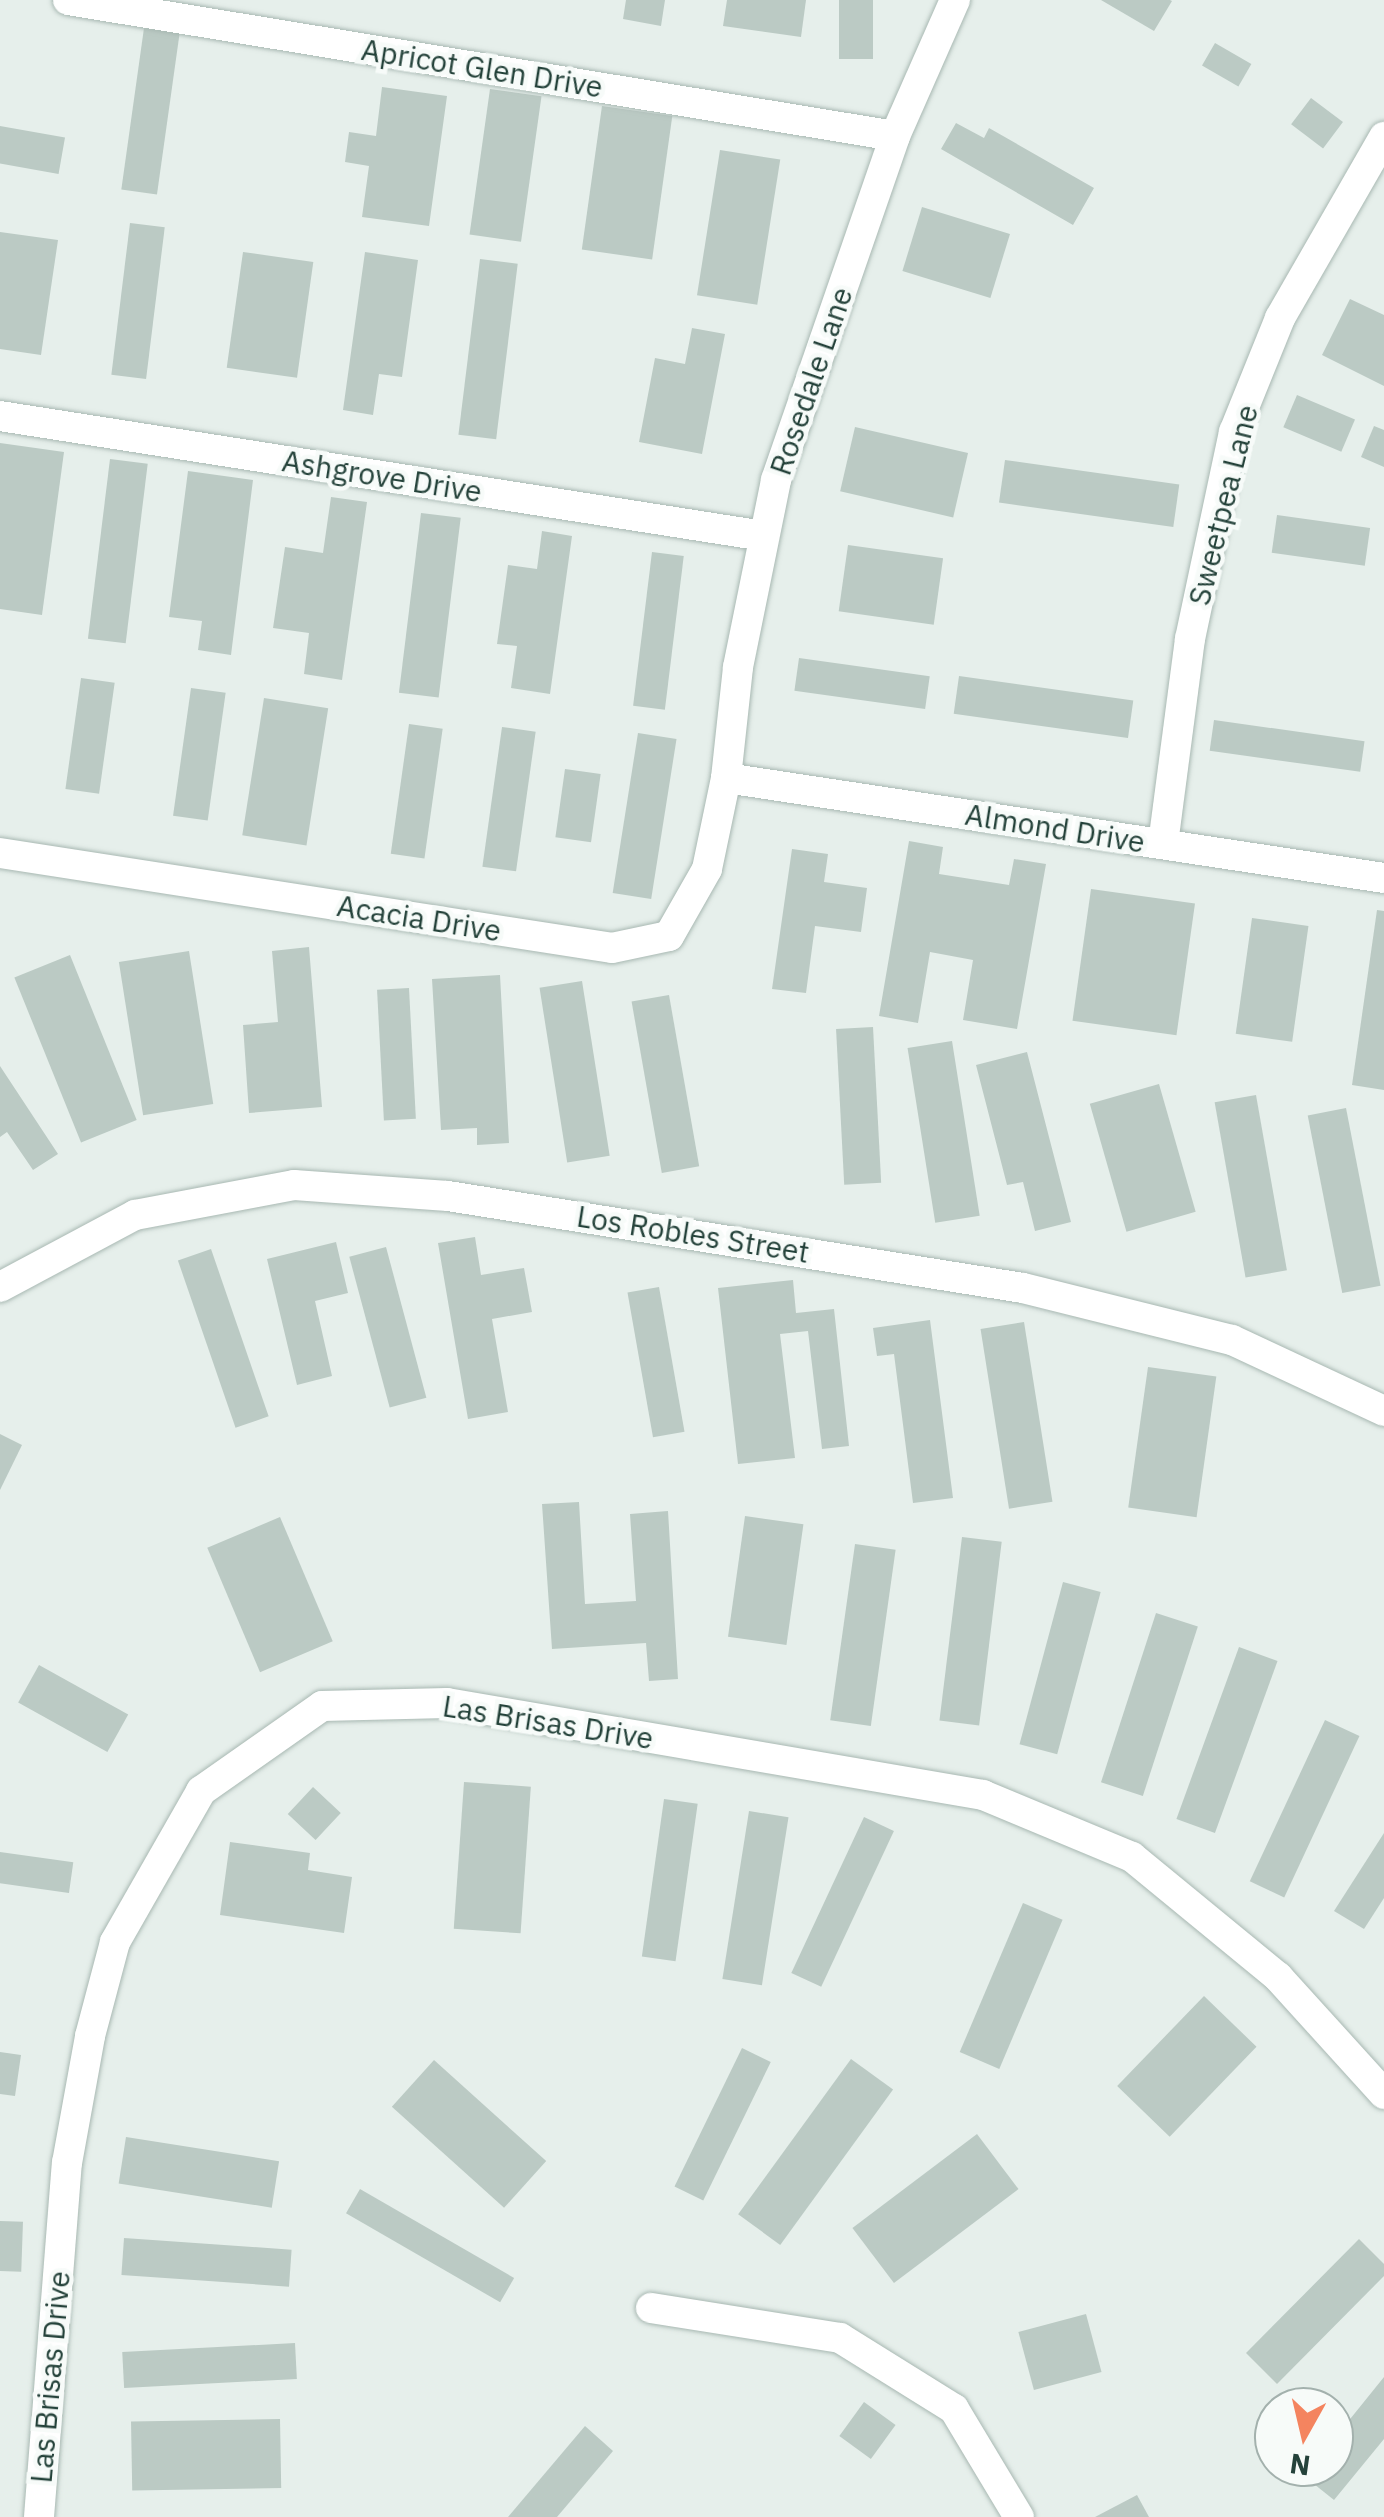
<!DOCTYPE html>
<style>
body{margin:0}
#map{position:relative;width:1384px;height:2517px;overflow:hidden;background:#e6efeb;font-family:"IBM Plex Sans",sans-serif}
div>[style]{position:absolute}
[style*='--x']{left:calc(var(--x)*1px);top:calc(var(--y)*1px);width:calc(var(--w)*1px);rotate:calc(var(--a)*1deg)}
.building>*{inset:0;background:#bbcac4;transform-origin:0 0}
.roads{filter:drop-shadow(0 0 2px #a8b8b2) drop-shadow(0 0 2px #a8b8b2)}
.minor>*{height:30px;margin:-15px;padding:0 15px;transform-origin:15px;border-radius:15px;background:#fff}
span{translate:-50% -50%;white-space:nowrap;text-align:center;line-height:1.15;-webkit-text-stroke:9px #f7fbf9;paint-order:stroke}
.street-label{font-size:30px;color:#24423a}
.north{position:absolute;left:1254px;top:2387px;width:100px;height:100px;box-sizing:border-box;background:#f7fbf9;border:2px solid #a3b1ad;border-radius:50%;rotate:188deg;font-size:28px;font-weight:700;line-height:40px;text-align:center;color:#24423a}
.north::after{content:'';display:block;margin:auto;width:35px;height:45px;background:#f4845f;clip-path:polygon(50% 0,100% 100%,50% 72%,0 100%)}
</style>
<div id="map">
<div class="building">
<i style="clip-path:polygon(626px 0,665px 0,661px 26px,623px 19px)"></i>
<i style="clip-path:polygon(727px 0,806px 0,801px 37px,723px 26px)"></i>
<i style="left:839px;top:0;width:34px;height:59px"></i>
<i style="clip-path:polygon(1101px 0,1170px 0,1172px 1px,1154px 31px)"></i>
<i style="left:144px;top:28px;width:36px;height:163px;rotate:8deg"></i>
<i style="left:1215px;top:43px;width:42px;height:26px;rotate:30deg"></i>
<i style="clip-path:polygon(382px 87px,447px 96px,429px 226px,362px 217px,369px 166px,345px 162px,349px 132px,376px 136px)"></i>
<i style="left:490px;top:89px;width:52px;height:147px;rotate:8deg"></i>
<i style="left:1311px;top:98px;width:40px;height:33px;rotate:37deg"></i>
<i style="left:602px;top:106px;width:71px;height:145px;rotate:8deg"></i>
<i style="clip-path:polygon(956px 123px,984px 138px,989px 128px,1094px 188px,1073px 225px,941px 149px)"></i>
<i style="left:0;top:126px;width:66px;height:37px;rotate:10deg"></i>
<i style="left:720px;top:150px;width:61px;height:147px;rotate:9deg"></i>
<i style="left:922px;top:207px;width:92px;height:67px;rotate:17deg"></i>
<i style="left:130px;top:223px;width:35px;height:153px;rotate:7deg"></i>
<i style="clip-path:polygon(0 232px,58px 240px,41px 355px,0 349px)"></i>
<i style="left:243px;top:252px;width:71px;height:117px;rotate:8deg"></i>
<i style="clip-path:polygon(365px 252px,418px 260px,402px 377px,379px 374px,373px 415px,343px 410px)"></i>
<i style="left:480px;top:259px;width:38px;height:177px;rotate:7deg"></i>
<i style="clip-path:polygon(1350px 299px,1384px 315px,1384px 386px,1322px 355px)"></i>
<i style="clip-path:polygon(692px 328px,725px 334px,702px 454px,639px 442px,655px 358px,685px 364px)"></i>
<i style="left:1297px;top:395px;width:63px;height:35px;rotate:23deg"></i>
<i style="clip-path:polygon(1374px 426px,1384px 430px,1384px 467px,1361px 457px)"></i>
<i style="left:855px;top:427px;width:116px;height:66px;rotate:13deg"></i>
<i style="clip-path:polygon(0 443px,64px 452px,42px 615px,0 609px)"></i>
<i style="left:110px;top:459px;width:38px;height:181px;rotate:7deg"></i>
<i style="left:1005px;top:460px;width:176px;height:43px;rotate:8deg"></i>
<i style="clip-path:polygon(188px 471px,253px 480px,231px 655px,198px 650px,202px 621px,169px 617px)"></i>
<i style="clip-path:polygon(331px 497px,367px 502px,342px 680px,304px 674px,309px 633px,273px 628px,285px 547px,323px 553px)"></i>
<i style="left:421px;top:513px;width:40px;height:181px;rotate:7deg"></i>
<i style="left:1277px;top:515px;width:94px;height:38px;rotate:8deg"></i>
<i style="clip-path:polygon(542px 531px,572px 536px,550px 694px,511px 688px,517px 646px,497px 644px,508px 565px,537px 569px)"></i>
<i style="left:848px;top:545px;width:96px;height:67px;rotate:8deg"></i>
<i style="left:652px;top:552px;width:32px;height:155px;rotate:7deg"></i>
<i style="left:799px;top:658px;width:132px;height:33px;rotate:8deg"></i>
<i style="left:959px;top:676px;width:176px;height:38px;rotate:8deg"></i>
<i style="left:81px;top:678px;width:34px;height:112px;rotate:8deg"></i>
<i style="left:191px;top:688px;width:35px;height:129px;rotate:8deg"></i>
<i style="left:264px;top:698px;width:65px;height:139px;rotate:9deg"></i>
<i style="left:1214px;top:720px;width:152px;height:31px;rotate:8deg"></i>
<i style="left:409px;top:724px;width:34px;height:131px;rotate:8deg"></i>
<i style="left:502px;top:727px;width:34px;height:141px;rotate:8deg"></i>
<i style="left:638px;top:733px;width:39px;height:162px;rotate:9deg"></i>
<i style="left:565px;top:769px;width:36px;height:69px;rotate:8deg"></i>
<i style="clip-path:polygon(909px 841px,943px 847px,939px 874px,1009px 885px,1014px 859px,1046px 864px,1017px 1029px,963px 1020px,973px 960px,930px 952px,918px 1023px,879px 1016px)"></i>
<i style="clip-path:polygon(792px 849px,828px 854px,824px 882px,867px 888px,861px 932px,815px 926px,806px 993px,772px 989px)"></i>
<i style="left:1091px;top:889px;width:105px;height:133px;rotate:8deg"></i>
<i style="clip-path:polygon(1377px 910px,1384px 911px,1384px 1090px,1352px 1085px)"></i>
<i style="left:1252px;top:918px;width:57px;height:117px;rotate:8deg"></i>
<i style="clip-path:polygon(309px 947px,322px 1107px,249px 1113px,243px 1025px,278px 1022px,272px 951px)"></i>
<i style="left:189px;top:951px;width:155px;height:71px;rotate:81deg"></i>
<i style="left:70px;top:955px;width:178px;height:60px;rotate:68deg"></i>
<i style="clip-path:polygon(500px 975px,509px 1143px,477px 1145px,477px 1128px,441px 1130px,432px 979px)"></i>
<i style="left:582px;top:981px;width:177px;height:43px;rotate:81deg"></i>
<i style="left:409px;top:988px;width:131px;height:32px;rotate:87deg"></i>
<i style="left:669px;top:995px;width:174px;height:38px;rotate:80deg"></i>
<i style="left:873px;top:1027px;width:156px;height:37px;rotate:87deg"></i>
<i style="left:952px;top:1041px;width:177px;height:45px;rotate:81deg"></i>
<i style="clip-path:polygon(1027px 1052px,1071px 1222px,1035px 1231px,1023px 1182px,1007px 1185px,976px 1065px)"></i>
<i style="clip-path:polygon(0 1066px,58px 1154px,33px 1170px,7px 1132px,0 1137px)"></i>
<i style="left:1159px;top:1084px;width:133px;height:72px;rotate:74deg"></i>
<i style="left:1256px;top:1095px;width:178px;height:42px;rotate:80deg"></i>
<i style="left:1346px;top:1108px;width:181px;height:39px;rotate:79deg"></i>
<i style="clip-path:polygon(475px 1237px,481px 1275px,524px 1268px,532px 1312px,492px 1319px,508px 1412px,468px 1419px,438px 1243px)"></i>
<i style="clip-path:polygon(336px 1242px,348px 1293px,315px 1301px,332px 1376px,297px 1385px,267px 1259px)"></i>
<i style="left:386px;top:1247px;width:156px;height:38px;rotate:75deg"></i>
<i style="left:211px;top:1249px;width:177px;height:35px;rotate:71deg"></i>
<i style="clip-path:polygon(793px 1280px,796px 1313px,834px 1309px,849px 1446px,822px 1449px,808px 1331px,780px 1334px,795px 1458px,738px 1464px,718px 1288px)"></i>
<i style="left:659px;top:1287px;width:147px;height:32px;rotate:80deg"></i>
<i style="clip-path:polygon(930px 1320px,953px 1498px,913px 1503px,894px 1354px,877px 1356px,873px 1328px)"></i>
<i style="left:1024px;top:1322px;width:182px;height:44px;rotate:81deg"></i>
<i style="left:1148px;top:1367px;width:69px;height:142px;rotate:8deg"></i>
<i style="clip-path:polygon(0 1434px,22px 1445px,0 1490px)"></i>
<i style="clip-path:polygon(579px 1502px,585px 1604px,636px 1601px,630px 1514px,668px 1511px,678px 1679px,649px 1681px,646px 1643px,552px 1649px,542px 1504px)"></i>
<i style="left:745px;top:1516px;width:59px;height:122px;rotate:8deg"></i>
<i style="left:280px;top:1517px;width:135px;height:79px;rotate:67deg"></i>
<i style="left:962px;top:1537px;width:40px;height:185px;rotate:7deg"></i>
<i style="left:855px;top:1544px;width:41px;height:178px;rotate:8deg"></i>
<i style="left:1063px;top:1582px;width:39px;height:168px;rotate:15deg"></i>
<i style="left:1156px;top:1613px;width:44px;height:178px;rotate:18deg"></i>
<i style="left:1239px;top:1647px;width:41px;height:183px;rotate:20deg"></i>
<i style="left:39px;top:1665px;width:102px;height:43px;rotate:29deg"></i>
<i style="left:1325px;top:1720px;width:38px;height:178px;rotate:25deg"></i>
<i style="left:464px;top:1782px;width:67px;height:147px;rotate:4deg"></i>
<i style="left:313px;top:1787px;width:38px;height:37px;rotate:43deg"></i>
<i style="left:664px;top:1799px;width:34px;height:159px;rotate:8deg"></i>
<i style="left:749px;top:1811px;width:40px;height:170px;rotate:9deg"></i>
<i style="left:864px;top:1817px;width:33px;height:172px;rotate:25deg"></i>
<i style="clip-path:polygon(1384px 1833px,1384px 1898px,1364px 1929px,1334px 1911px)"></i>
<i style="clip-path:polygon(230px 1842px,310px 1853px,308px 1870px,352px 1877px,344px 1933px,220px 1915px)"></i>
<i style="left:0;top:1852px;width:74px;height:31px;rotate:8deg"></i>
<i style="left:1023px;top:1903px;width:43px;height:162px;rotate:23deg"></i>
<i style="left:1204px;top:1996px;width:73px;height:125px;rotate:44deg"></i>
<i style="left:742px;top:2048px;width:32px;height:154px;rotate:26deg"></i>
<i style="clip-path:polygon(0 2052px,21px 2055px,15px 2096px,0 2094px)"></i>
<i style="left:851px;top:2059px;width:52px;height:192px;rotate:36deg"></i>
<i style="left:434px;top:2060px;width:151px;height:63px;rotate:42deg"></i>
<i style="left:977px;top:2134px;width:69px;height:156px;rotate:53deg"></i>
<i style="left:126px;top:2137px;width:155px;height:47px;rotate:9deg"></i>
<i style="left:360px;top:2189px;width:178px;height:28px;rotate:30deg"></i>
<i style="left:0;top:2221px;width:23px;height:50px;rotate:2deg"></i>
<i style="left:124px;top:2238px;width:168px;height:37px;rotate:4deg"></i>
<i style="clip-path:polygon(1359px 2239px,1384px 2264px,1384px 2276px,1277px 2384px,1246px 2353px)"></i>
<i style="left:1086px;top:2314px;width:60px;height:70px;rotate:75deg"></i>
<i style="left:295px;top:2343px;width:36px;height:173px;rotate:87deg"></i>
<i style="clip-path:polygon(1384px 2377px,1384px 2439px,1334px 2500px,1304px 2476px,1311px 2467px,1334px 2467px,1334px 2439px)"></i>
<i style="left:864px;top:2402px;width:39px;height:42px;rotate:36deg"></i>
<i style="left:280px;top:2419px;width:69px;height:149px;rotate:89deg"></i>
<i style="clip-path:polygon(585px 2426px,613px 2451px,557px 2517px,508px 2517px)"></i>
<i style="clip-path:polygon(1137px 2495px,1149px 2517px,1095px 2517px)"></i>
</div>
<div class="roads">
<div class="minor">
<i style="--x:68;--y:0;--w:838;--a:9.34"></i>
<i style="--x:0;--y:416;--w:773;--a:8.93"></i>
<i style="--x:726;--y:778;--w:666;--a:8.64"></i>
<i style="--x:1163;--y:844;--w:207;--a:-82.5"></i>
<i style="--x:1190;--y:639;--w:212;--a:-78"></i>
<i style="--x:1234;--y:432;--w:123;--a:-68"></i>
<i style="--x:1280;--y:318;--w:209;--a:-60.1"></i>
<i style="--x:0;--y:853;--w:619;--a:8.82"></i>
<i style="--x:612;--y:948;--w:58;--a:-11.9"></i>
<i style="--x:669;--y:936;--w:77;--a:-60.4"></i>
<i style="--x:707;--y:869;--w:93;--a:-78.2"></i>
<i style="--x:726;--y:778;--w:112;--a:-83.8"></i>
<i style="--x:738;--y:667;--w:191;--a:-78.5"></i>
<i style="--x:776;--y:480;--w:364;--a:-70.9"></i>
<i style="--x:895;--y:136;--w:149;--a:-66.2"></i>
<i style="--x:0;--y:1287;--w:153;--a:-28.1"></i>
<i style="--x:135;--y:1215;--w:162;--a:-10.7"></i>
<i style="--x:294;--y:1185;--w:154;--a:4.1"></i>
<i style="--x:448;--y:1196;--w:582;--a:9.09"></i>
<i style="--x:1023;--y:1288;--w:215;--a:14"></i>
<i style="--x:1232;--y:1340;--w:168;--a:25"></i>
<i style="--x:651;--y:2308;--w:191;--a:9"></i>
<i style="--x:840;--y:2338;--w:134;--a:31.9"></i>
<i style="--x:954;--y:2409;--w:126;--a:59"></i>
<i style="--x:39;--y:2517;--w:355;--a:-85.5"></i>
<i style="--x:67;--y:2163;--w:129;--a:-79.7"></i>
<i style="--x:90;--y:2036;--w:97;--a:-75.1"></i>
<i style="--x:115;--y:1942;--w:174;--a:-60.3"></i>
<i style="--x:201;--y:1791;--w:148;--a:-35.1"></i>
<i style="--x:322;--y:1706;--w:125;--a:-1.4"></i>
<i style="--x:447;--y:1703;--w:544;--a:9.74"></i>
<i style="--x:983;--y:1795;--w:161;--a:22.6"></i>
<i style="--x:1132;--y:1857;--w:189;--a:39.4"></i>
<i style="--x:1278;--y:1977;--w:158;--a:47.8"></i>
</div>
</div>
<div class="street-label">
<span style="left:482px;top:68px;rotate:9deg">Apricot Glen Drive</span>
<span style="left:811px;top:381px;rotate:-71deg">Rosedale Lane</span>
<span style="left:382px;top:476px;rotate:9deg">Ashgrove Drive</span>
<span style="left:1223px;top:505px;rotate:-76deg">Sweetpea Lane</span>
<span style="left:1055px;top:828px;rotate:9deg">Almond Drive</span>
<span style="left:419px;top:918px;rotate:9deg">Acacia Drive</span>
<span style="left:693px;top:1234px;rotate:9deg">Los Robles Street</span>
<span style="left:548px;top:1722px;rotate:9deg">Las Brisas Drive</span>
<span style="left:50px;top:2377px;rotate:-85deg">Las Brisas Drive</span>
</div>
<div class="north">N</div>
</div>
